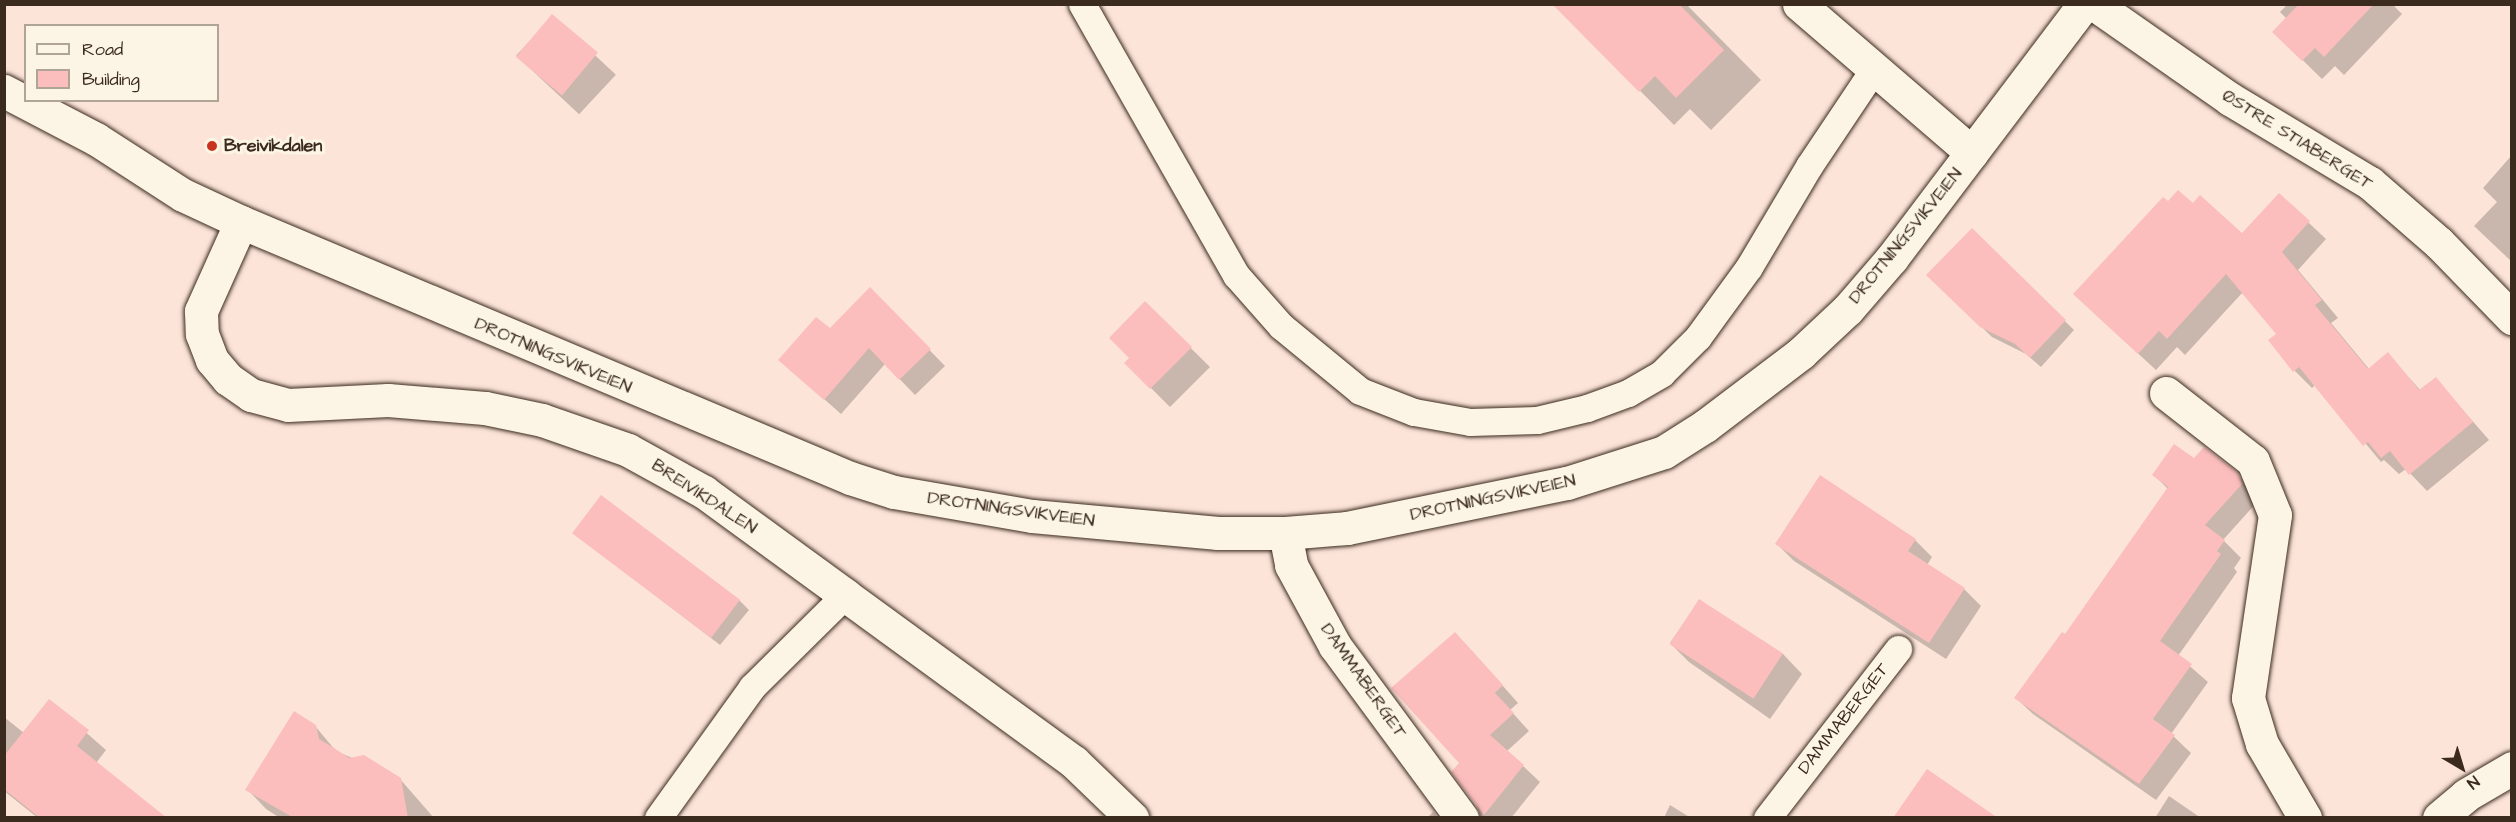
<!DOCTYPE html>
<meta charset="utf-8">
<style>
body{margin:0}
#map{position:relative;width:2516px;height:822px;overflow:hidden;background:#fce4d9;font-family:"Architects Daughter",sans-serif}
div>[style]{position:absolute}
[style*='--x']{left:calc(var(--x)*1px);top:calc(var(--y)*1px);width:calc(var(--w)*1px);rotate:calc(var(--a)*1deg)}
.shadow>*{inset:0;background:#0003;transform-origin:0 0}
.building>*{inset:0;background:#fbbebd;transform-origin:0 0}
.roads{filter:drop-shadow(0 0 2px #3b2a1e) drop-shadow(0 0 2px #3b2a1e)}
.lane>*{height:27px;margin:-13.5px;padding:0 13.5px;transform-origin:13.5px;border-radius:13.5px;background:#fcf5e5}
.street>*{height:33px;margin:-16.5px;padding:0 16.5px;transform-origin:16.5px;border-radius:16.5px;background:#fcf5e5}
.secondary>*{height:33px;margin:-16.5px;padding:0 16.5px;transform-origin:16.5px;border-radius:16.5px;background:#fcf5e5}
.dots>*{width:16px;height:16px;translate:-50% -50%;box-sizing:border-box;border:3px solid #fcf5e5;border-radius:50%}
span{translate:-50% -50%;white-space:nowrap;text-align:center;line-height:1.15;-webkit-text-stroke:6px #fcf5e5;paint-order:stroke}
.street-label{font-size:18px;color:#3b2a1e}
.poi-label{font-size:18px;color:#3b2a1e;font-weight:700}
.left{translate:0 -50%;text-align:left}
.frame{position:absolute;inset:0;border:6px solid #3b2a1e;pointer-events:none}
.legend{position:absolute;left:24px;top:24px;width:195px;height:78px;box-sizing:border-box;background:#fcf5e5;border:2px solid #afa495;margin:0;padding:8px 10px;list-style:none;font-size:18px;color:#3b2a1e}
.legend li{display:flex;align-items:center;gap:12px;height:30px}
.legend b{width:30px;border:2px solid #afa495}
.north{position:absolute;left:2432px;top:738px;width:60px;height:60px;-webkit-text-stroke:4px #fcf5e5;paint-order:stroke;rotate:142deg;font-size:16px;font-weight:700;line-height:24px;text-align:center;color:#3b2a1e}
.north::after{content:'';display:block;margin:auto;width:21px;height:27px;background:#3b2a1e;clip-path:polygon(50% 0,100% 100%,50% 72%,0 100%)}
</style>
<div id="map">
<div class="shadow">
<i style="clip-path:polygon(1554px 4px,1686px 4px,1761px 80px,1711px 130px,1690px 109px,1674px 125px)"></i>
<i style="clip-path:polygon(2288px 4px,2392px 4px,2402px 14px,2344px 75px,2335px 66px,2322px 79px,2274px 32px,2287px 19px,2280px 12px)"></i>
<i style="left:553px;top:16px;width:86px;height:54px;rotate:43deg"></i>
<i style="clip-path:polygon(2512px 155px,2512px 262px,2474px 226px,2497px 202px,2483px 188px)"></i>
<i style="clip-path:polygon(2279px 195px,2326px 239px,2298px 270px,2338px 318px,2331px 323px,2369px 369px,2388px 354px,2421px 391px,2436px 379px,2489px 440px,2427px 491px,2406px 469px,2399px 474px,2384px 460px,2381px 462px,2316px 384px,2312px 388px,2295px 371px,2278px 334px,2243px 292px,2185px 355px,2177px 347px,2156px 370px,2092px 311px,2168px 203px,2193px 205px,2242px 235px)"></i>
<i style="clip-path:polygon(1972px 230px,2074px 330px,2041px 367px,2026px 354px,1992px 337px,1928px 275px)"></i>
<i style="clip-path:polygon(870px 289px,945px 366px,915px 395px,885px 364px,841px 414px,780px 360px,830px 331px)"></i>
<i style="clip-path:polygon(1145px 303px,1210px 367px,1170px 407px,1126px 363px,1131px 358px)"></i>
<i style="clip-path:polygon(2195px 460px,2237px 474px,2258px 501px,2223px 540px,2241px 558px,2234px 568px,2237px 572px,2178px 656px,2208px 682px,2171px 734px,2191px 753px,2156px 800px,2033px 714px,2016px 698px,2065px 636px,2168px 489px,2154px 475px)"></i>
<i style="clip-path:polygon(573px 532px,739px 600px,749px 610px,720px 645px)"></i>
<i style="clip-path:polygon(1915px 540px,1932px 557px,1927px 565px,1964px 589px,1981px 606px,1946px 659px,1794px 561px,1777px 544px)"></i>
<i style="clip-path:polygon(1699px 601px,1783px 654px,1802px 674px,1770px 719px,1689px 662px,1670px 643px)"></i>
<i style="clip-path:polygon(1471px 650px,1518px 703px,1510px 710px,1529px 731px,1507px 751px,1540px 782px,1511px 818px,1481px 818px,1461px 763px)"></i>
<i style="clip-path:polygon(50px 701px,106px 750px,96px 763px,164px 818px,38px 818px,4px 791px,4px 717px,24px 733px)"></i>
<i style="clip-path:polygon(315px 726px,336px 751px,400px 779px,434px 818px,280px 818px,266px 809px,247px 789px)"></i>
<i style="clip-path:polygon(2169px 796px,2201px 818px,2155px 818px)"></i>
<i style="clip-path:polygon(1670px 805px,1691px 818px,1664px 818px)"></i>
<i style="clip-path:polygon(1433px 812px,1438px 818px,1427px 818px)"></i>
</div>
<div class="building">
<i style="clip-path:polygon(1552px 4px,1679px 4px,1724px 50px,1676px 98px,1655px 76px,1639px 92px)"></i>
<i style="clip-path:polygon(2299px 4px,2374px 4px,2324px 57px,2315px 48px,2302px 61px,2272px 32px)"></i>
<i style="left:552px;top:14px;width:60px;height:56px;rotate:40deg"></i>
<i style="clip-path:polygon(2178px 190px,2193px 203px,2200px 195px,2242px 233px,2279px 193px,2310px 221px,2282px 252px,2322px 300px,2315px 305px,2368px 369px,2388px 352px,2419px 390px,2436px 377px,2473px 422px,2409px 475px,2390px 451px,2381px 458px,2368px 442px,2363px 446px,2299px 367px,2293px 372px,2268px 340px,2276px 334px,2226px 274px,2167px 339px,2159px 331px,2138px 354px,2073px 294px,2163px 197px,2168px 201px)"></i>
<i style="clip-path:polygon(1972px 228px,2066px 320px,2030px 358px,2015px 344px,1980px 327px,1926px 275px)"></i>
<i style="clip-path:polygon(870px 287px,931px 349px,899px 380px,869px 348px,824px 400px,778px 360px,816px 317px,830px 328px)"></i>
<i style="clip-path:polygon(1145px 301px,1192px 347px,1150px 389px,1124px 363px,1129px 358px,1109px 338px)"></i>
<i style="clip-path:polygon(2174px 444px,2194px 458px,2204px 447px,2238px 473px,2242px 484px,2205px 525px,2225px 540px,2217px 551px,2221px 554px,2160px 641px,2192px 664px,2153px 719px,2175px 735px,2139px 784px,2014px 698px,2062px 632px,2065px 634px,2168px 487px,2152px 475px)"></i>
<i style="clip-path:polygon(1820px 475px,1916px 539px,1908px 551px,1965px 588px,1929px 643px,1775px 544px)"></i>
<i style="left:601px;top:495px;width:174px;height:48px;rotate:37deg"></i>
<i style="left:1699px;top:599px;width:100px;height:54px;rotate:33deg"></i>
<i style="clip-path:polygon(1455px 632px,1503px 685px,1495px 693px,1514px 713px,1490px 735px,1524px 765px,1484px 815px,1451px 772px,1459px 763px,1391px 688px)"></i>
<i style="clip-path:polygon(49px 699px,89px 730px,77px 746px,167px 818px,40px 818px,4px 789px,4px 756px)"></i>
<i style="clip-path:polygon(294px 711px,316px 725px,319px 739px,334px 748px,349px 758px,364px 755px,401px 778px,408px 818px,294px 818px,245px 790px)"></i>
<i style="clip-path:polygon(1927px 769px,1998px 818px,1893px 818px)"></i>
</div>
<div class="roads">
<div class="lane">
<i style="--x:1082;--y:4;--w:312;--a:60.4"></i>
<i style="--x:1236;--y:275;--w:68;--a:48.6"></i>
<i style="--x:1281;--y:326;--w:102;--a:39.4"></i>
<i style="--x:1360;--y:391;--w:58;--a:21.3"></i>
<i style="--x:1414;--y:412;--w:57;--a:10.1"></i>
<i style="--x:1470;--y:422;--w:67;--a:-1.7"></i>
<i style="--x:1537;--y:420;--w:51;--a:-13.5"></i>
<i style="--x:1587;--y:408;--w:44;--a:-20.1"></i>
<i style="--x:1628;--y:393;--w:39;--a:-30"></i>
<i style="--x:1662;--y:373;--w:51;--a:-45"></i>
<i style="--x:1698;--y:337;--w:87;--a:-53.9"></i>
<i style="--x:1749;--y:267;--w:117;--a:-59.3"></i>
<i style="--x:1809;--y:166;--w:117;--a:-56.2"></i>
<i style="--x:658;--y:818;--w:161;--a:-54.3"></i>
<i style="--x:752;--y:687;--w:131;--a:-44.7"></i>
<i style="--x:1767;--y:818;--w:214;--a:-52.2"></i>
</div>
<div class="street">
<i style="--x:1799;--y:4;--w:228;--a:40.7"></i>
<i style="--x:2094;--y:4;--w:166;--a:34.9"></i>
<i style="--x:2230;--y:99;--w:163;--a:31"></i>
<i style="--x:2370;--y:183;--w:91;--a:41"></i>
<i style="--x:2439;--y:243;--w:105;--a:45.8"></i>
<i style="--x:2166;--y:393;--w:110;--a:38"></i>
<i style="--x:2253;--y:461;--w:58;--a:67.8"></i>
<i style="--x:2275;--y:515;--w:185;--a:98.4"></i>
<i style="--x:2248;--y:698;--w:48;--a:73.1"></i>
<i style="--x:2262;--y:744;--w:86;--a:59.8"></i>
<i style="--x:1285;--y:533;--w:33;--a:79"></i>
<i style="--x:1291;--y:565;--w:92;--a:61.5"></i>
<i style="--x:1335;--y:646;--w:214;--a:53.6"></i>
<i style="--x:2439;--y:818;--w:35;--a:-40"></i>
<i style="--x:2466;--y:795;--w:53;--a:-30.4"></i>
</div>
<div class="secondary">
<i style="--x:4;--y:91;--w:104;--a:27.6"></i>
<i style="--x:96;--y:139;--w:103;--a:32.8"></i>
<i style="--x:183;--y:195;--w:64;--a:25"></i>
<i style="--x:241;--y:222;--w:661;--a:22.8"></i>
<i style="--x:850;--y:478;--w:46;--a:17.7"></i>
<i style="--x:894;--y:492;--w:140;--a:9.9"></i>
<i style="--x:1032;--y:516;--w:187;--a:5.2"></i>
<i style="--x:1218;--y:533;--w:67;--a:0"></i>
<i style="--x:1285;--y:533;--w:62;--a:-4.6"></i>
<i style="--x:1347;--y:528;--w:225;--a:-11.6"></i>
<i style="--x:1567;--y:483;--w:102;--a:-17.7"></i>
<i style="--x:1664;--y:452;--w:49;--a:-32.4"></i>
<i style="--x:1705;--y:426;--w:121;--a:-37.2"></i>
<i style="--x:1801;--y:353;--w:64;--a:-43.1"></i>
<i style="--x:1848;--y:309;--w:67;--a:-49.2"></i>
<i style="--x:1892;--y:258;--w:318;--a:-52.9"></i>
<i style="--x:241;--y:222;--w:98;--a:114.2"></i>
<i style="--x:201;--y:311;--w:23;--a:88"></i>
<i style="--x:202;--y:334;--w:28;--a:69"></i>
<i style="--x:212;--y:360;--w:25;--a:50"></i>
<i style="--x:228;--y:379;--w:28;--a:35"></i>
<i style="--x:251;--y:395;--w:38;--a:15"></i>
<i style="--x:288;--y:405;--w:100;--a:-2.9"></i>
<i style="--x:388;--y:400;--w:97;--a:4.7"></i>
<i style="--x:485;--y:408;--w:58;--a:11.9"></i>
<i style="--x:542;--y:420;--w:91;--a:19.2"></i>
<i style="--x:628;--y:450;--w:87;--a:28.9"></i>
<i style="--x:704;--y:492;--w:175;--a:36.1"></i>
<i style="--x:845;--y:595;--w:283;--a:36.1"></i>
<i style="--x:1074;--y:762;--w:81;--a:44"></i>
</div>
</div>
<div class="dots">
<i style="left:212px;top:146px;background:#c8321e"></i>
</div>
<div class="street-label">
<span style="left:2297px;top:140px;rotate:32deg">ØSTRE STIABERGET</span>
<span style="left:1906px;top:236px;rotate:-51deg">DROTNINGSVIKVEIEN</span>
<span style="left:553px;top:356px;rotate:23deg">DROTNINGSVIKVEIEN</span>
<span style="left:704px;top:497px;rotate:33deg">BREIVIKDALEN</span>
<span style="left:1493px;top:498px;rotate:-12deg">DROTNINGSVIKVEIEN</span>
<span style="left:1011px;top:510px;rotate:8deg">DROTNINGSVIKVEIEN</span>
<span style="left:1363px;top:681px;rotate:55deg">DAMMABERGET</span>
<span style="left:1844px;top:719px;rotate:-52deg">DAMMABERGET</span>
</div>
<div class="poi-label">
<span class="left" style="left:224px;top:146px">Breivikdalen</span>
</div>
<div class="frame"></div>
<ul class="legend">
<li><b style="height:8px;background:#fcf5e5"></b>Road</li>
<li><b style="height:16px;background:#fbbebd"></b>Building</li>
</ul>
<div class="north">N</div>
</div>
